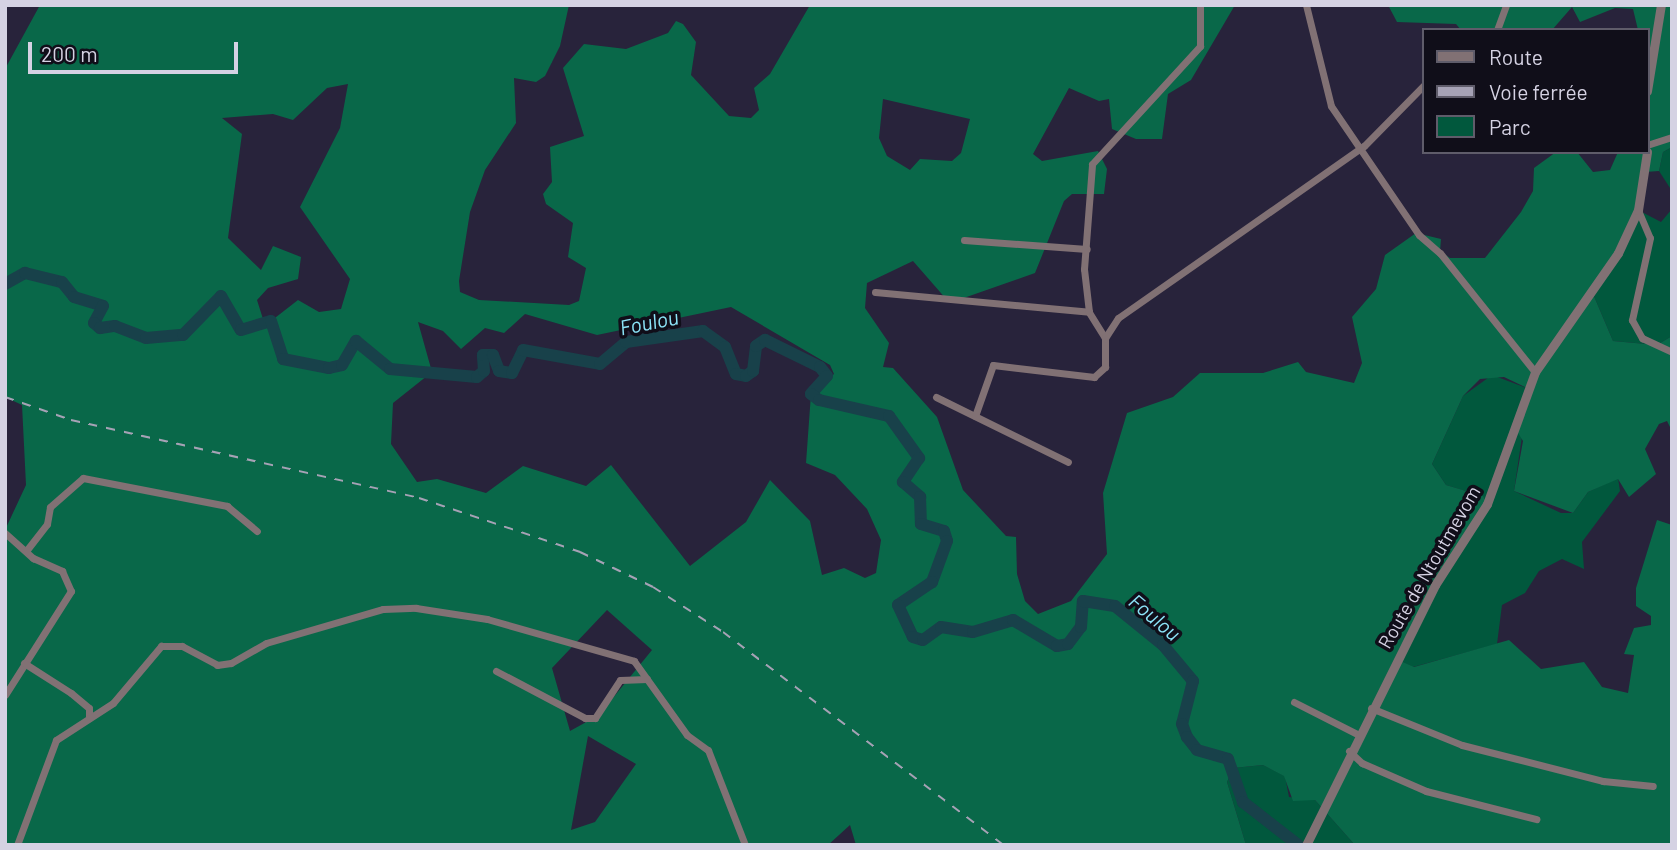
<!DOCTYPE html>
<meta charset="utf-8">
<style>
body{margin:0}
#map{position:relative;width:1677px;height:850px;overflow:hidden;background:#28233b;font-family:Barlow,sans-serif}
div>[style]{position:absolute}
[style*='--x']{left:calc(var(--x)*1px);top:calc(var(--y)*1px);width:calc(var(--w)*1px);rotate:calc(var(--a)*1deg)}
.green>*{inset:0;background:#01583d}
.forest>*{inset:0;background:#096849}
.river>*{height:12px;margin:-6px;padding:0 6px;transform-origin:6px;border-radius:6px;background:#18414a}
.minor>*{height:7px;margin:-3.5px;padding:0 3.5px;transform-origin:3.5px;border-radius:3.5px;background:#817174}
.tertiary>*{height:9px;margin:-4.5px;padding:0 4.5px;transform-origin:4.5px;border-radius:4.5px;background:#817174}
.rail>*{height:2px;margin-top:-1px;transform-origin:0;background:repeating-linear-gradient(90deg,#a6a2b5 0 9px,transparent 0 18px)}
span{translate:-50% -50%;white-space:nowrap;text-align:center;line-height:1.15;-webkit-text-stroke:7px #100e19;paint-order:stroke}
.street-label{font-size:19px;color:#d5d2e3}
.water-label{font-size:21px;color:#8ce4f8;font-style:italic}
.frame{position:absolute;inset:0;border:7px solid #d5d2e3;pointer-events:none}
.legend{position:absolute;left:1422px;top:28px;width:228px;height:126px;box-sizing:border-box;background:#100e19;border:2px solid #5f5c6a;margin:0;padding:9px 12px;list-style:none;font-size:21px;color:#d5d2e3}
.legend li{display:flex;align-items:center;gap:14px;height:35px}
.legend b{width:35px;border:2px solid #5f5c6a}
.scale{position:absolute;left:28px;top:42px;width:210px;height:32px;box-sizing:border-box;border:4px solid #d5d2e3;border-top:0;padding-left:9px;font-size:21px;line-height:24px;white-space:nowrap;color:#d5d2e3;-webkit-text-stroke:5px #100e19;paint-order:stroke}
</style>
<div id="map">
<div class="green">
<i style="clip-path:polygon(1672px 147px,1672px 187px,1670px 188px,1659px 171px,1663px 152px)"></i>
<i style="clip-path:polygon(1672px 209px,1672px 336px,1657px 345px,1613px 341px,1593px 294px,1638px 210px,1661px 222px)"></i>
<i style="clip-path:polygon(1492px 375px,1529px 389px,1514px 491px,1561px 513px,1573px 513px,1588px 492px,1618px 478px,1620px 491px,1582px 542px,1584px 569px,1562px 559px,1539px 571px,1525px 593px,1502px 605px,1497px 644px,1413px 667px,1396px 659px,1482px 496px,1446px 485px,1432px 464px,1463px 396px)"></i>
<i style="clip-path:polygon(1263px 765px,1285px 776px,1289px 797px,1315px 800px,1355px 845px,1246px 845px,1227px 782px,1233px 768px)"></i>
</div>
<div class="forest">
<i style="clip-path:polygon(evenodd,40px 5px,569px 5px,560px 46px,545px 76px,536px 82px,514px 78px,516px 123px,485px 170px,470px 212px,459px 281px,460px 292px,479px 300px,569px 305px,579px 301px,586px 268px,568px 257px,573px 223px,546px 204px,543px 194px,552px 182px,550px 147px,584px 136px,563px 68px,584px 44px,626px 49px,668px 33px,676px 21px,683px 24px,696px 42px,691px 75px,729px 116px,751px 118px,759px 110px,754px 88px,770px 74px,810px 5px,1235px 5px,1191px 80px,1168px 94px,1162px 139px,1136px 139px,1112px 129px,1109px 99px,1099px 101px,1069px 88px,1033px 154px,1042px 161px,1098px 151px,1107px 169px,1104px 194px,1072px 194px,1064px 201px,1035px 273px,958px 300px,947px 300px,913px 261px,867px 283px,865px 308px,889px 343px,883px 367px,893px 368px,937px 417px,963px 490px,1006px 536px,1016px 537px,1017px 574px,1025px 601px,1038px 614px,1071px 601px,1107px 554px,1103px 493px,1127px 413px,1173px 397px,1200px 373px,1263px 373px,1298px 362px,1306px 372px,1354px 383px,1362px 363px,1352px 317px,1376px 289px,1385px 255px,1416px 233px,1441px 239px,1440px 251px,1450px 258px,1485px 258px,1521px 212px,1533px 191px,1534px 168px,1556px 152px,1577px 152px,1593px 172px,1610px 170px,1618px 152px,1647px 152px,1647px 30px,1638px 30px,1633px 9px,1615px 8px,1580px 22px,1572px 7px,1552px 30px,1461px 30px,1456px 24px,1397px 22px,1388px 5px,1672px 5px,1672px 147px,1663px 152px,1659px 171px,1645px 172px,1638px 210px,1593px 294px,1613px 341px,1657px 345px,1672px 336px,1672px 431px,1667px 421px,1659px 424px,1645px 449px,1656px 474px,1629px 497px,1618px 479px,1588px 492px,1573px 513px,1514px 491px,1523px 441px,1515px 428px,1529px 389px,1504px 377px,1480px 379px,1463px 396px,1432px 464px,1446px 485px,1483px 496px,1487px 504px,1396px 659px,1414px 667px,1509px 640px,1541px 669px,1584px 662px,1602px 687px,1628px 693px,1634px 655px,1624px 654px,1634px 628px,1651px 625px,1651px 616px,1636px 606px,1636px 588px,1657px 520px,1672px 525px,1672px 845px,1355px 845px,1315px 800px,1293px 801px,1284px 776px,1263px 765px,1233px 768px,1227px 782px,1246px 845px,856px 845px,850px 825px,828px 845px,5px 845px,5px 530px,26px 485px,22px 405px,5px 397px,5px 69px,40px 5px,348px 84px,340px 128px,300px 207px,350px 279px,341px 309px,319px 312px,298px 300px,271px 321px,263px 319px,257px 300px,268px 288px,298px 279px,301px 257px,273px 246px,261px 270px,228px 238px,242px 134px,222px 118px,273px 114px,293px 120px,327px 88px,348px 84px,40px 5px,883px 99px,970px 119px,961px 153px,952px 161px,920px 159px,910px 170px,887px 156px,879px 138px,883px 99px,40px 5px,731px 307px,830px 365px,834px 374px,811px 394px,806px 463px,835px 475px,867px 509px,881px 540px,876px 573px,865px 578px,844px 568px,822px 575px,810px 521px,770px 480px,746px 522px,690px 566px,611px 465px,586px 486px,523px 466px,486px 493px,437px 479px,417px 482px,391px 444px,393px 403px,432px 372px,418px 322px,443px 331px,461px 349px,485px 328px,504px 333px,525px 314px,597px 335px,731px 307px,40px 5px,607px 610px,652px 650px,599px 715px,570px 731px,552px 668px,607px 610px,40px 5px,588px 736px,636px 764px,595px 822px,571px 830px,588px 736px)"></i>
</div>
<div class="river">
<i style="--x:5;--y:284;--w:23;--a:-29"></i>
<i style="--x:25;--y:273;--w:38;--a:14"></i>
<i style="--x:62;--y:282;--w:19;--a:51"></i>
<i style="--x:74;--y:297;--w:30;--a:17"></i>
<i style="--x:103;--y:306;--w:19;--a:118"></i>
<i style="--x:94;--y:323;--w:8;--a:40"></i>
<i style="--x:100;--y:328;--w:15;--a:-8"></i>
<i style="--x:115;--y:326;--w:33;--a:21"></i>
<i style="--x:146;--y:338;--w:37;--a:-5"></i>
<i style="--x:183;--y:335;--w:54;--a:-45.7"></i>
<i style="--x:221;--y:296;--w:39;--a:60"></i>
<i style="--x:241;--y:330;--w:31;--a:-17"></i>
<i style="--x:271;--y:321;--w:40;--a:72"></i>
<i style="--x:283;--y:359;--w:47;--a:11.1"></i>
<i style="--x:329;--y:368;--w:13;--a:-13"></i>
<i style="--x:342;--y:365;--w:28;--a:-60"></i>
<i style="--x:356;--y:341;--w:44;--a:39.5"></i>
<i style="--x:390;--y:369;--w:87;--a:5.3"></i>
<i style="--x:477;--y:377;--w:9;--a:-41"></i>
<i style="--x:484;--y:371;--w:16;--a:-94"></i>
<i style="--x:483;--y:355;--w:10;--a:0"></i>
<i style="--x:493;--y:355;--w:17;--a:69"></i>
<i style="--x:499;--y:371;--w:13;--a:9"></i>
<i style="--x:512;--y:373;--w:25;--a:-64"></i>
<i style="--x:523;--y:350;--w:78;--a:10.3"></i>
<i style="--x:600;--y:364;--w:34;--a:-40"></i>
<i style="--x:626;--y:342;--w:78;--a:-8.1"></i>
<i style="--x:703;--y:331;--w:27;--a:36"></i>
<i style="--x:725;--y:347;--w:29;--a:68"></i>
<i style="--x:736;--y:374;--w:10;--a:11"></i>
<i style="--x:746;--y:376;--w:9;--a:-36"></i>
<i style="--x:753;--y:371;--w:25;--a:-83"></i>
<i style="--x:756;--y:346;--w:11;--a:-34"></i>
<i style="--x:765;--y:340;--w:61;--a:26.1"></i>
<i style="--x:820;--y:367;--w:11;--a:52"></i>
<i style="--x:827;--y:376;--w:24;--a:132"></i>
<i style="--x:811;--y:394;--w:10;--a:37"></i>
<i style="--x:819;--y:400;--w:72;--a:12.9"></i>
<i style="--x:889;--y:416;--w:52;--a:54.5"></i>
<i style="--x:919;--y:458;--w:29;--a:124"></i>
<i style="--x:903;--y:482;--w:23;--a:41"></i>
<i style="--x:920;--y:497;--w:27;--a:88"></i>
<i style="--x:921;--y:524;--w:24;--a:17"></i>
<i style="--x:944;--y:531;--w:10;--a:73"></i>
<i style="--x:947;--y:541;--w:44;--a:110.1"></i>
<i style="--x:932;--y:582;--w:41;--a:145.9"></i>
<i style="--x:898;--y:605;--w:35;--a:65"></i>
<i style="--x:913;--y:637;--w:10;--a:17"></i>
<i style="--x:923;--y:640;--w:22;--a:-36"></i>
<i style="--x:941;--y:627;--w:32;--a:9"></i>
<i style="--x:973;--y:632;--w:42;--a:-16.7"></i>
<i style="--x:1013;--y:620;--w:51;--a:30.6"></i>
<i style="--x:1057;--y:646;--w:11;--a:-10"></i>
<i style="--x:1068;--y:644;--w:21;--a:-53"></i>
<i style="--x:1081;--y:627;--w:26;--a:-86"></i>
<i style="--x:1083;--y:601;--w:32;--a:9"></i>
<i style="--x:1115;--y:606;--w:62;--a:39.1"></i>
<i style="--x:1163;--y:645;--w:47;--a:50.2"></i>
<i style="--x:1193;--y:681;--w:44;--a:104.3"></i>
<i style="--x:1182;--y:724;--w:14;--a:69"></i>
<i style="--x:1187;--y:737;--w:16;--a:52"></i>
<i style="--x:1197;--y:750;--w:32;--a:16"></i>
<i style="--x:1228;--y:759;--w:46;--a:70.8"></i>
<i style="--x:1243;--y:802;--w:70;--a:38"></i>
</div>
<div class="minor">
<i style="--x:1306;--y:5;--w:104;--a:76.1"></i>
<i style="--x:1331;--y:106;--w:156;--a:55.7"></i>
<i style="--x:1419;--y:235;--w:28;--a:41"></i>
<i style="--x:1440;--y:253;--w:152;--a:51.4"></i>
<i style="--x:1497;--y:30;--w:27;--a:-70"></i>
<i style="--x:1647;--y:145;--w:26;--a:-18"></i>
<i style="--x:1638;--y:210;--w:30;--a:67"></i>
<i style="--x:1650;--y:238;--w:84;--a:102.4"></i>
<i style="--x:1632;--y:320;--w:21;--a:61"></i>
<i style="--x:1642;--y:338;--w:33;--a:25"></i>
<i style="--x:964;--y:240;--w:123;--a:4.2"></i>
<i style="--x:875;--y:292;--w:215;--a:5.3"></i>
<i style="--x:1105;--y:338;--w:31;--a:-122"></i>
<i style="--x:1089;--y:312;--w:43;--a:-96.6"></i>
<i style="--x:1084;--y:269;--w:105;--a:-85.6"></i>
<i style="--x:1092;--y:164;--w:160;--a:-47.5"></i>
<i style="--x:1200;--y:46;--w:41;--a:-90"></i>
<i style="--x:936;--y:397;--w:147;--a:26.2"></i>
<i style="--x:975;--y:416;--w:54;--a:-70.6"></i>
<i style="--x:993;--y:365;--w:102;--a:6.8"></i>
<i style="--x:1094;--y:377;--w:15;--a:-42"></i>
<i style="--x:1105;--y:367;--w:29;--a:-90"></i>
<i style="--x:1105;--y:338;--w:24;--a:-57"></i>
<i style="--x:1118;--y:318;--w:300;--a:-35"></i>
<i style="--x:1364;--y:146;--w:84;--a:-45.5"></i>
<i style="--x:5;--y:533;--w:38;--a:42"></i>
<i style="--x:33;--y:558;--w:32;--a:24"></i>
<i style="--x:62;--y:571;--w:22;--a:66"></i>
<i style="--x:71;--y:591;--w:123;--a:122.4"></i>
<i style="--x:26;--y:551;--w:34;--a:-52"></i>
<i style="--x:47;--y:524;--w:17;--a:-80"></i>
<i style="--x:50;--y:507;--w:44;--a:-41.3"></i>
<i style="--x:83;--y:478;--w:147;--a:11"></i>
<i style="--x:227;--y:506;--w:39;--a:40"></i>
<i style="--x:24;--y:663;--w:56;--a:32.6"></i>
<i style="--x:71;--y:693;--w:23;--a:40"></i>
<i style="--x:89;--y:708;--w:10;--a:90"></i>
<i style="--x:496;--y:671;--w:101;--a:27.8"></i>
<i style="--x:585;--y:718;--w:10;--a:0"></i>
<i style="--x:595;--y:718;--w:45;--a:-56.7"></i>
<i style="--x:620;--y:680;--w:27;--a:-2"></i>
<i style="--x:1294;--y:702;--w:71;--a:26.9"></i>
<i style="--x:1371;--y:708;--w:98;--a:22.1"></i>
<i style="--x:1462;--y:745;--w:146;--a:14.3"></i>
<i style="--x:1603;--y:781;--w:50;--a:5.7"></i>
<i style="--x:1349;--y:751;--w:18;--a:43"></i>
<i style="--x:1362;--y:763;--w:70;--a:23.6"></i>
<i style="--x:1426;--y:791;--w:114;--a:14.3"></i>
<i style="--x:17;--y:845;--w:112;--a:-69.6"></i>
<i style="--x:56;--y:740;--w:68;--a:-33"></i>
<i style="--x:113;--y:703;--w:75;--a:-49.9"></i>
<i style="--x:161;--y:646;--w:21;--a:0"></i>
<i style="--x:182;--y:646;--w:40;--a:28"></i>
<i style="--x:217;--y:665;--w:14;--a:-8"></i>
<i style="--x:231;--y:663;--w:40;--a:-29.7"></i>
<i style="--x:266;--y:643;--w:122;--a:-16.2"></i>
<i style="--x:383;--y:609;--w:33;--a:-2"></i>
<i style="--x:416;--y:608;--w:72;--a:8.8"></i>
<i style="--x:487;--y:619;--w:153;--a:15.9"></i>
<i style="--x:634;--y:661;--w:91;--a:54.4"></i>
<i style="--x:687;--y:735;--w:26;--a:36"></i>
<i style="--x:708;--y:750;--w:102;--a:68.7"></i>
</div>
<div class="tertiary">
<i style="--x:1647;--y:91;--w:87;--a:-80.8"></i>
<i style="--x:1306;--y:845;--w:290;--a:-63.6"></i>
<i style="--x:1435;--y:585;--w:96;--a:-57.3"></i>
<i style="--x:1487;--y:504;--w:140;--a:-70"></i>
<i style="--x:1535;--y:372;--w:145;--a:-55.1"></i>
<i style="--x:1618;--y:253;--w:47;--a:-65.1"></i>
<i style="--x:1638;--y:210;--w:59;--a:-81.2"></i>
</div>
<div class="rail">
<i style="--x:5;--y:397;--w:70;--a:19.2"></i>
<i style="--x:71;--y:420;--w:357;--a:12.6"></i>
<i style="--x:419;--y:498;--w:170;--a:18.5"></i>
<i style="--x:580;--y:552;--w:81;--a:25.6"></i>
<i style="--x:653;--y:587;--w:83;--a:32.7"></i>
<i style="--x:723;--y:632;--w:353;--a:37.2"></i>
</div>
<div class="street-label">
<span style="left:1429px;top:567px;rotate:-60deg">Route de Ntoutmevom</span>
</div>
<div class="water-label">
<span style="left:649px;top:322px;rotate:-11deg">Foulou</span>
<span style="left:1155px;top:617px;rotate:40deg">Foulou</span>
</div>
<div class="frame"></div>
<ul class="legend">
<li><b style="height:9px;background:#817174"></b>Route</li>
<li><b style="height:9px;background:#a6a2b5"></b>Voie ferrée</li>
<li><b style="height:19px;background:#01583d"></b>Parc</li>
</ul>
<div class="scale">200 m</div>
</div>
